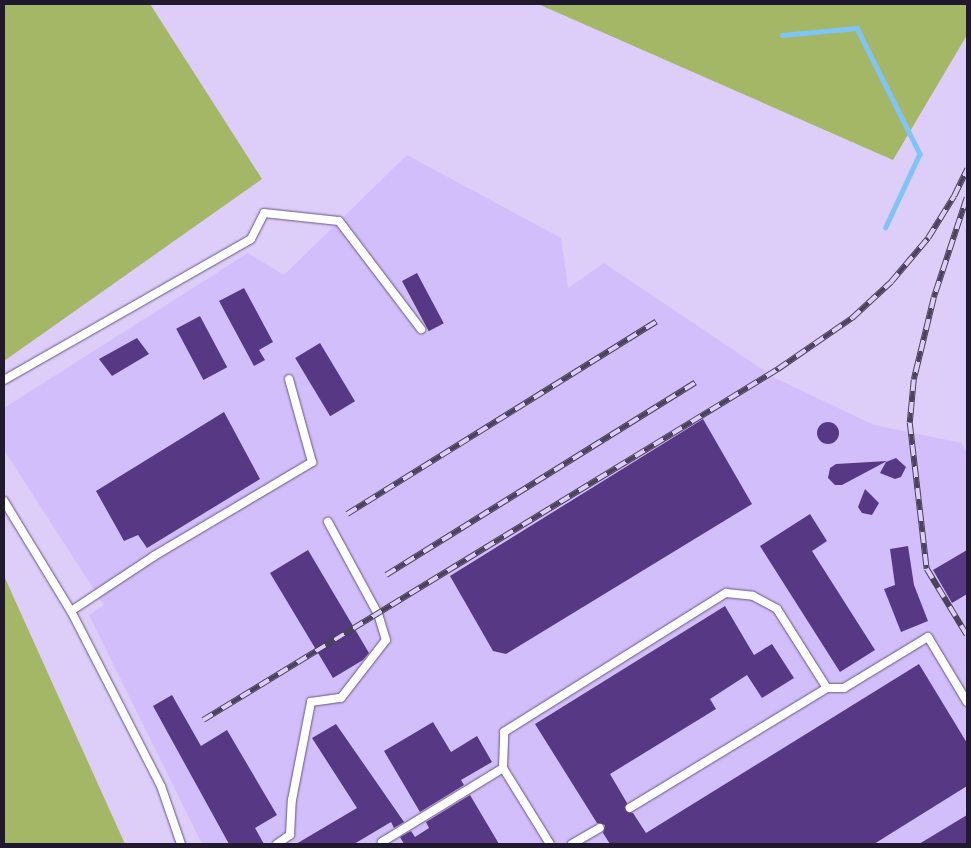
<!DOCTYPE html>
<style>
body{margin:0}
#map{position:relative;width:971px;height:848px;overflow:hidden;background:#dccdf9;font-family:Roboto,sans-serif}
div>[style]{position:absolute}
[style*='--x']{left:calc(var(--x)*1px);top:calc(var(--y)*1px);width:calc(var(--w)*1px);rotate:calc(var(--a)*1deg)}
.built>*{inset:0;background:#d2befb}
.green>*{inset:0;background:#a4b766}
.stream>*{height:4.5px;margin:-2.25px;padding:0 2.25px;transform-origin:2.25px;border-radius:2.25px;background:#7fc4f4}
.building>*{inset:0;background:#573884;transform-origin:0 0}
.round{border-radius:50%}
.roads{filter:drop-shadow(0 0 1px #675585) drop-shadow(0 0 1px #675585)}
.service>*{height:8px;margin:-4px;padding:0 4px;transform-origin:4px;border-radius:4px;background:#fff}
.rail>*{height:5.5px;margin-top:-2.75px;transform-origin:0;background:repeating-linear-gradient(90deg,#dccdf9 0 11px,#4b425c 0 22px);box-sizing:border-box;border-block:1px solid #4b425c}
span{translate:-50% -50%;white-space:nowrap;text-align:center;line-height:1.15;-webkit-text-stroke:5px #dccdf9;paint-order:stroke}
.frame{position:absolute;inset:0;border:5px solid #211a2e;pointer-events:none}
</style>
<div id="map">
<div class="built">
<i style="clip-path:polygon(407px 155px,561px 238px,568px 288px,604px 263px,775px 378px,874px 425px,962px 443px,967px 454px,967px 844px,202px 844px,89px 615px,104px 605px,4px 450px,4px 408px,248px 253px,284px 275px)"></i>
</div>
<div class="green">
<i style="clip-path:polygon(4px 4px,150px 4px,262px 179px,4px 361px)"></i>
<i style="clip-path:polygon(538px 4px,967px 4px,967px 35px,893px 160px)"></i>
<i style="clip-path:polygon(4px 576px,125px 844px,4px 844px)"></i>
</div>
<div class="stream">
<i style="--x:782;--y:35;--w:75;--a:-5.3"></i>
<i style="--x:857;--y:28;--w:141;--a:63.4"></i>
<i style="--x:920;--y:154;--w:81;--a:115"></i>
</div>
<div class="building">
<i style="left:417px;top:273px;width:57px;height:17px;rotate:62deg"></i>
<i style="clip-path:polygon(244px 288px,273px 342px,259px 350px,265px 360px,254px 366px,219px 301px)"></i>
<i style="left:200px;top:316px;width:58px;height:27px;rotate:62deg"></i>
<i style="clip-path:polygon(137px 338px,149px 354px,112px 376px,99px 359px)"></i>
<i style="left:320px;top:343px;width:68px;height:29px;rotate:59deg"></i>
<i style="clip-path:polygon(224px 412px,260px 479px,147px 548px,138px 535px,124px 541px,96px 491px)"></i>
<i style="clip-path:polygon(703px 419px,752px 504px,506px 654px,493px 651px,450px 576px)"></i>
<i class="round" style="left:817px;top:422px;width:22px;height:22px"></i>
<i style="clip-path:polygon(896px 458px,906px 467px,901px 477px,895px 479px,880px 473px,886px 462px)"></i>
<i style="clip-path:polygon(887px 461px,842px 485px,835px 485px,828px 478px,830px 468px,836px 464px)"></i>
<i style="clip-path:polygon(865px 489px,879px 503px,872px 515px,862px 513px,858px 507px)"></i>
<i style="clip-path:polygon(810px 514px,827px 541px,812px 551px,875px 650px,840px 672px,760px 546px)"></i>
<i style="clip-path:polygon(908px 546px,914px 585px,928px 621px,901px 632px,884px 589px,895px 585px,890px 549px)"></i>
<i style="clip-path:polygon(308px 550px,369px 653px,363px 660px,333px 678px,270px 573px)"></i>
<i style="clip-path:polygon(967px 550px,967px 594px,952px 603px,933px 570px)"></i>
<i style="clip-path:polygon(725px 606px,754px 655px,772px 644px,794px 678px,762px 698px,747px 675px,710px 699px,716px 709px,610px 774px,627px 803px,626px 811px,633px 813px,646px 833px,919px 664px,967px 743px,967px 786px,874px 844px,610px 844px,603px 833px,605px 825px,597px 823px,535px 724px)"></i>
<i style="clip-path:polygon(172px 695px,201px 746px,227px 730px,277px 815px,255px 828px,264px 844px,229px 844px,153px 706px)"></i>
<i style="clip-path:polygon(433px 722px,451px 752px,477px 736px,492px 762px,461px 780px,464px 785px,420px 812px,384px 751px)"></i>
<i style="clip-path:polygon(336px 724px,404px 822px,394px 828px,391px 822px,354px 844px,296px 844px,357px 808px,312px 738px)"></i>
<i style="clip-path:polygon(470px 795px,499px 844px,404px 844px,400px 837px,411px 831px,415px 837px,429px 828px,426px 822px)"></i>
<i style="clip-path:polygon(967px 815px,967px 844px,919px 844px)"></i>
</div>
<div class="roads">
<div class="service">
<i style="--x:4;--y:380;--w:284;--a:-29.7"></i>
<i style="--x:251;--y:239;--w:29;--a:-63"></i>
<i style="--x:264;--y:213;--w:75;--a:6.1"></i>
<i style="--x:339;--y:221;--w:136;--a:52.8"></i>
<i style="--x:4;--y:501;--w:129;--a:58.7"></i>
<i style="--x:71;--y:611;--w:197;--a:62.8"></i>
<i style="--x:161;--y:786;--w:61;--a:71"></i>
<i style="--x:71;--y:611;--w:100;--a:-33.5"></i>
<i style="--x:154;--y:556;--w:184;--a:-30.7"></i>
<i style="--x:312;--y:462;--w:86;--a:-105.5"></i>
<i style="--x:827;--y:688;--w:17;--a:0"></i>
<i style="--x:844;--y:688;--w:98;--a:-31.3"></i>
<i style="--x:928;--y:637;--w:76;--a:59"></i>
<i style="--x:503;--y:768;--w:36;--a:-88"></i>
<i style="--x:504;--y:732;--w:262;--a:-32.1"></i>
<i style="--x:726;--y:593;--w:27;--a:6"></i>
<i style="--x:753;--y:596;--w:27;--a:28"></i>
<i style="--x:777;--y:609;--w:93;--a:57.7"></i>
<i style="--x:827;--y:688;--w:231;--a:148.7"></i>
<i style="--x:277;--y:844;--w:16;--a:-35"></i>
<i style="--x:290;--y:835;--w:35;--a:-87"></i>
<i style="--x:292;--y:800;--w:100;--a:-79"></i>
<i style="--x:311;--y:702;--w:30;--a:-8"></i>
<i style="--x:341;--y:698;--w:73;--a:-52.2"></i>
<i style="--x:386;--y:640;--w:27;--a:-107"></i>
<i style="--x:378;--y:614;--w:105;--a:-118.5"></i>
<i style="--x:383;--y:844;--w:2;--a:-117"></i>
<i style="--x:382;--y:842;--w:142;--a:-31.4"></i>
<i style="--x:503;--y:768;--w:89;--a:58.3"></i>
<i style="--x:572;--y:844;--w:32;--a:-30"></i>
</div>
</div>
<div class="rail">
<i style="--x:967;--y:198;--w:105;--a:108.3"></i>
<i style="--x:934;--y:298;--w:84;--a:103.7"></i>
<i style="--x:914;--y:380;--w:43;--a:95.3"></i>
<i style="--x:910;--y:423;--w:147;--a:83.4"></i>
<i style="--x:927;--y:569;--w:77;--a:58.8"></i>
<i style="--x:347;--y:514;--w:364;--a:-31.9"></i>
<i style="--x:386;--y:575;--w:364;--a:-31.9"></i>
<i style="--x:203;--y:720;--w:674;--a:-31.4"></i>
<i style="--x:778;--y:369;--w:90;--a:-34.6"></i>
<i style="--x:852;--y:318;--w:53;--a:-42.7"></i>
<i style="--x:891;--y:282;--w:57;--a:-49.9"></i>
<i style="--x:928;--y:238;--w:49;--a:-58.2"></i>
<i style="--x:954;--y:196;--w:30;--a:-64"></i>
</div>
<div class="frame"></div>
</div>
